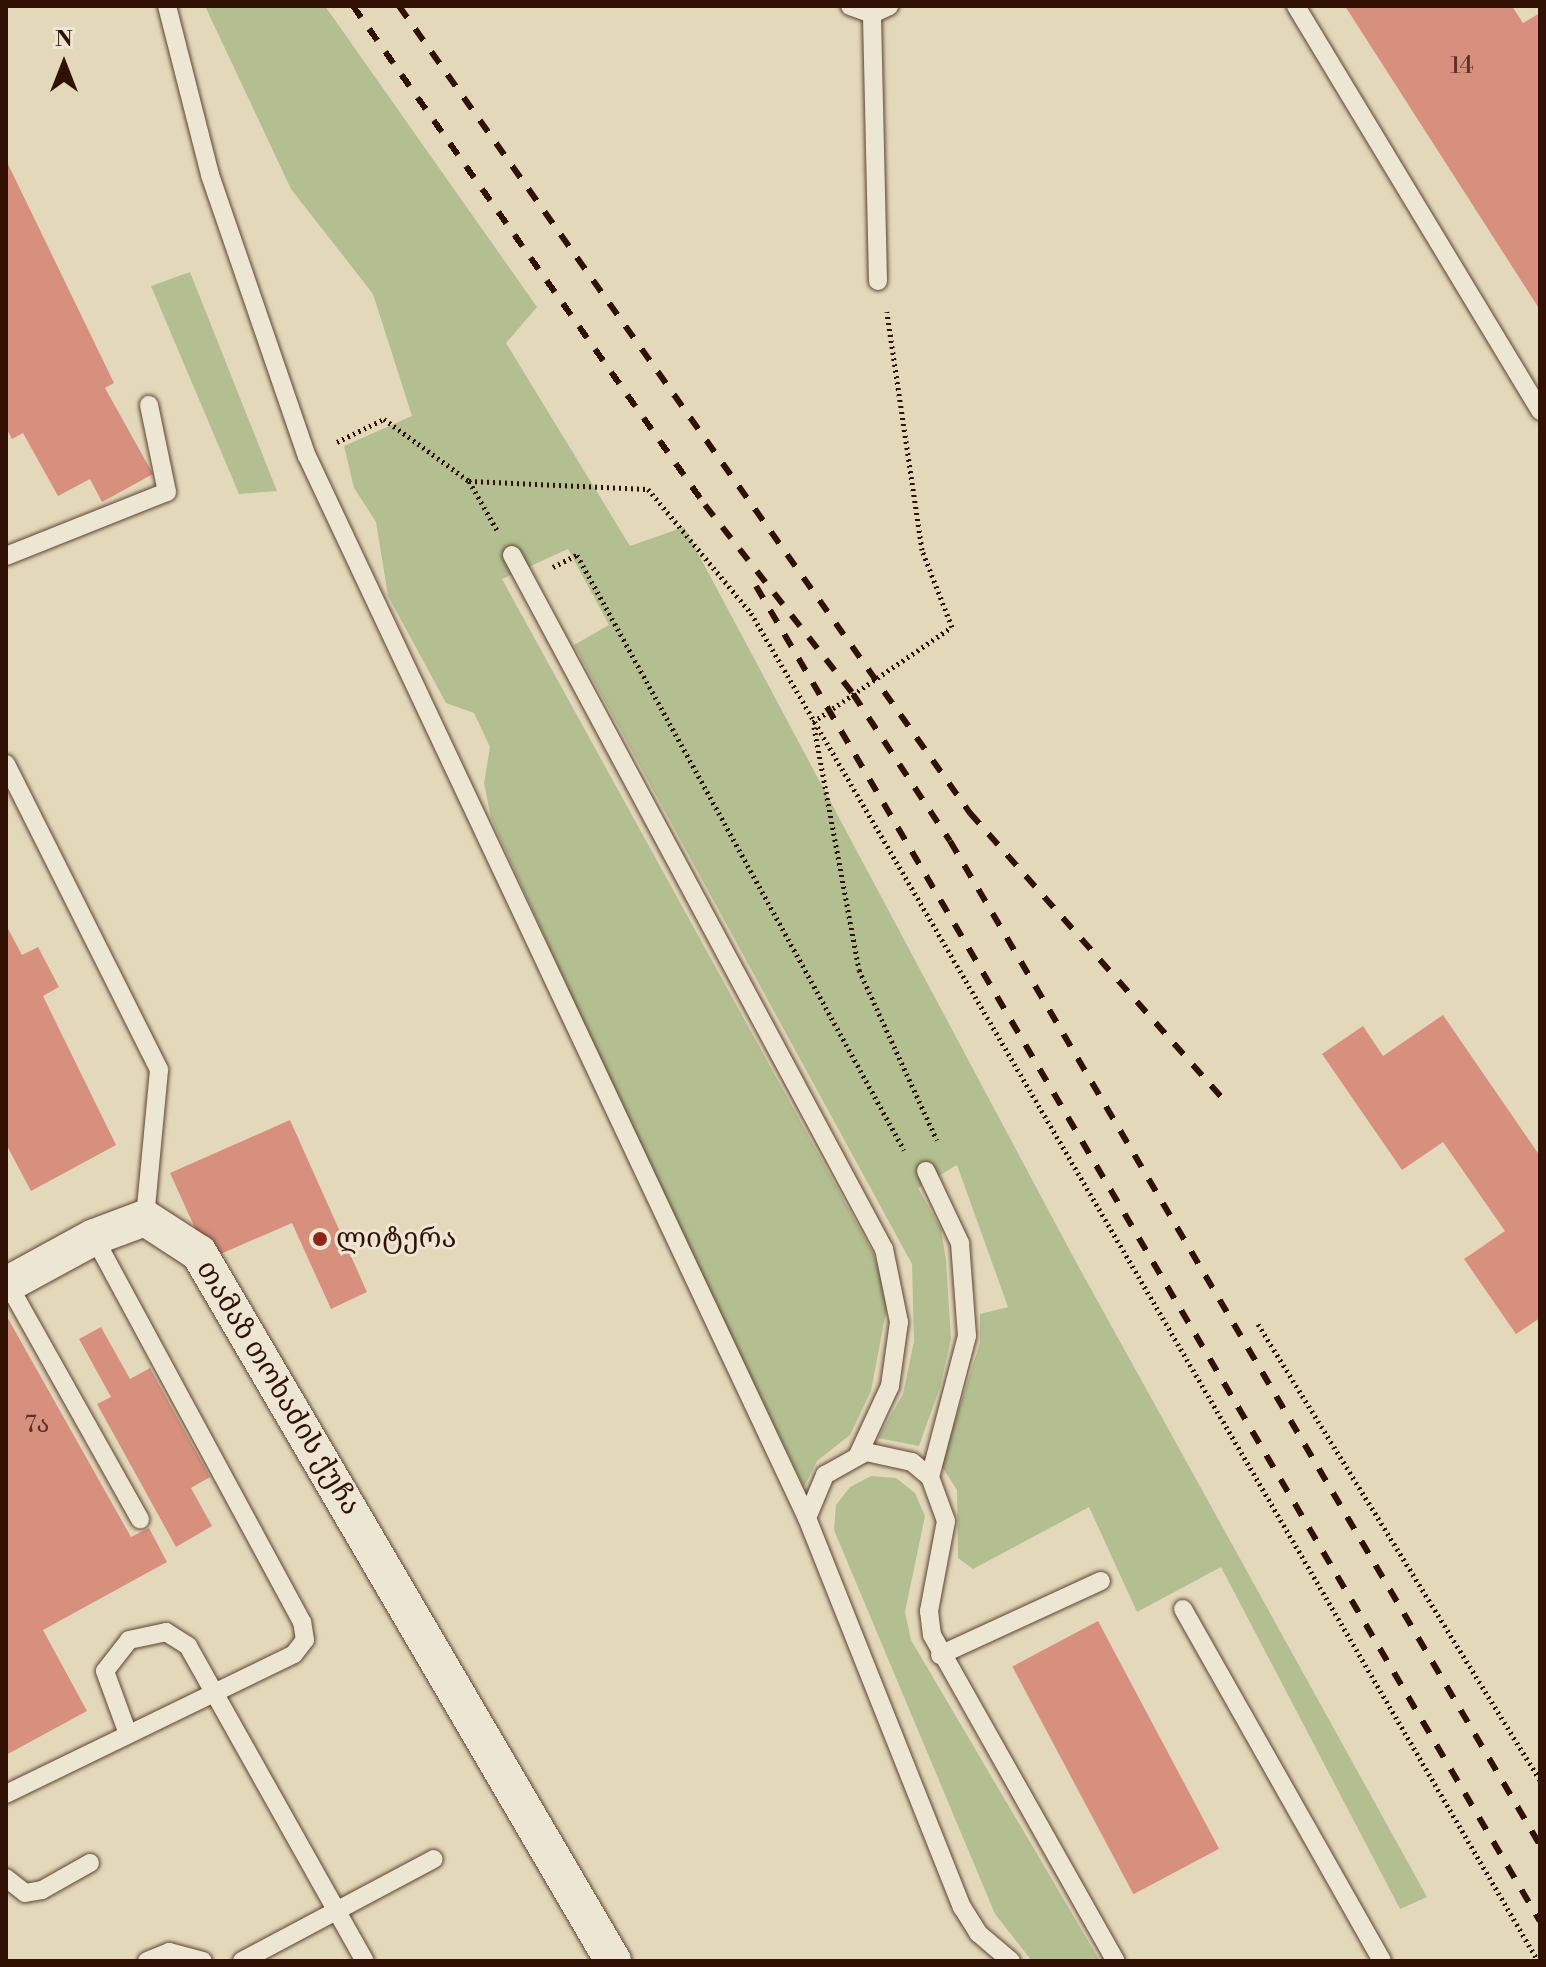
<!DOCTYPE html>
<meta charset="utf-8">
<style>
body{margin:0}
#map{position:relative;width:1546px;height:1967px;overflow:hidden;background:#e4d8bb;font-family:"Libre Bodoni","Noto Serif Georgian",serif}
div>[style]{position:absolute}
[style*='--x']{left:calc(var(--x)*1px);top:calc(var(--y)*1px);width:calc(var(--w)*1px);rotate:calc(var(--a)*1deg)}
.green>*{inset:0;background:#b4bf91}
.building>*{inset:0;background:#d8907e;transform-origin:0 0}
.path>*{height:5px;margin-top:-2.5px;transform-origin:0;background:repeating-linear-gradient(90deg,#301104 0 2px,transparent 0 6px)}
.roads{filter:drop-shadow(0 0 2px #5d4332) drop-shadow(0 0 2px #5d4332)}
.service>*{height:18px;margin:-9px;padding:0 9px;transform-origin:9px;border-radius:9px;background:#ede6d3}
.minor>*{height:36px;margin:-18px;padding:0 18px;transform-origin:18px;border-radius:18px;background:#ede6d3}
.rail>*{height:6px;margin-top:-3px;transform-origin:0;background:repeating-linear-gradient(90deg,#301104 0 14px,transparent 0 28px)}
.dots>*{width:22px;height:22px;translate:-50% -50%;box-sizing:border-box;border:4px solid #ede6d3;border-radius:50%}
span{translate:-50% -50%;white-space:nowrap;text-align:center;line-height:1.15;-webkit-text-stroke:6px #ede6d3;paint-order:stroke}
.number-label{font-size:24px;color:#5a3122}
.number-label span{-webkit-text-stroke-width:0}
.poi-label{font-size:28px;color:#301104}
.left{translate:0 -50%;text-align:left}
.street-label{font-size:28px;color:#301104}
.frame{position:absolute;inset:0;border:8px solid #301104;pointer-events:none}
.north{position:absolute;left:24px;top:24px;width:80px;height:80px;-webkit-text-stroke:6px #ede6d3;paint-order:stroke;rotate:0deg;font-size:22px;font-weight:700;line-height:32px;text-align:center;color:#301104}
.north::after{content:'';display:block;margin:auto;width:28px;height:36px;background:#301104;clip-path:polygon(50% 0,100% 100%,50% 72%,0 100%)}
</style>
<div id="map">
<div class="green">
<i style="clip-path:polygon(205px 6px,325px 6px,537px 307px,506px 343px,630px 546px,684px 527px,1076px 1262px,1427px 1897px,1400px 1909px,1221px 1567px,1137px 1612px,1089px 1507px,973px 1569px,958px 1558px,957px 1490px,941px 1465px,980px 1343px,980px 1314px,1008px 1307px,957px 1165px,918px 1188px,941px 1229px,946px 1260px,951px 1339px,940px 1387px,919px 1446px,878px 1438px,903px 1394px,914px 1341px,912px 1264px,574px 645px,609px 625px,568px 549px,502px 579px,874px 1255px,888px 1301px,871px 1391px,850px 1435px,817px 1461px,804px 1487px,646px 1161px,491px 818px,484px 783px,490px 747px,474px 713px,446px 703px,388px 596px,376px 522px,354px 488px,344px 446px,412px 416px,373px 294px,291px 189px)"></i>
<i style="clip-path:polygon(190px 272px,277px 491px,239px 494px,151px 286px)"></i>
<i style="clip-path:polygon(871px 1476px,896px 1478px,915px 1493px,925px 1516px,905px 1612px,911px 1640px,1100px 1961px,1032px 1961px,995px 1914px,834px 1530px,836px 1505px,850px 1487px)"></i>
</div>
<div class="building">
<i style="clip-path:polygon(1345px 6px,1512px 6px,1523px 23px,1540px 13px,1540px 310px)"></i>
<i style="clip-path:polygon(6px 160px,114px 383px,105px 388px,153px 474px,102px 502px,90px 479px,58px 496px,23px 433px,12px 439px,6px 428px)"></i>
<i style="clip-path:polygon(6px 925px,22px 955px,38px 947px,59px 987px,43px 996px,116px 1145px,31px 1191px,6px 1144px)"></i>
<i style="clip-path:polygon(1443px 1015px,1540px 1156px,1540px 1318px,1516px 1334px,1464px 1259px,1505px 1231px,1443px 1142px,1402px 1170px,1322px 1054px,1363px 1026px,1383px 1056px)"></i>
<i style="clip-path:polygon(290px 1120px,367px 1292px,331px 1309px,292px 1223px,209px 1259px,170px 1173px)"></i>
<i style="clip-path:polygon(6px 1315px,131px 1537px,149px 1528px,167px 1562px,43px 1630px,87px 1711px,6px 1755px)"></i>
<i style="clip-path:polygon(101px 1327px,130px 1379px,150px 1368px,210px 1477px,191px 1488px,212px 1526px,176px 1547px,97px 1404px,111px 1397px,79px 1339px)"></i>
<i style="left:1098px;top:1621px;width:258px;height:97px;rotate:62deg"></i>
</div>
<div class="path">
<i style="--x:337;--y:442;--w:52;--a:-26.1"></i>
<i style="--x:384;--y:419;--w:105;--a:36.1"></i>
<i style="--x:469;--y:481;--w:56;--a:60.3"></i>
<i style="--x:469;--y:481;--w:179;--a:2.6"></i>
<i style="--x:648;--y:489;--w:161;--a:50.3"></i>
<i style="--x:751;--y:613;--w:1561;--a:59.72"></i>
<i style="--x:553;--y:567;--w:27;--a:-27"></i>
<i style="--x:577;--y:555;--w:679;--a:61.21"></i>
<i style="--x:813;--y:722;--w:168;--a:-34.4"></i>
<i style="--x:952;--y:627;--w:83;--a:-111.3"></i>
<i style="--x:922;--y:550;--w:241;--a:-98.4"></i>
<i style="--x:814;--y:727;--w:247;--a:79.5"></i>
<i style="--x:859;--y:970;--w:187;--a:65.4"></i>
<i style="--x:1258;--y:1324;--w:536;--a:58.27"></i>
</div>
<div class="roads">
<div class="service">
<i style="--x:167;--y:6;--w:174;--a:75.7"></i>
<i style="--x:210;--y:175;--w:297;--a:71"></i>
<i style="--x:307;--y:456;--w:1174;--a:64.79"></i>
<i style="--x:807;--y:1518;--w:419;--a:68.3"></i>
<i style="--x:962;--y:1907;--w:31;--a:58"></i>
<i style="--x:978;--y:1933;--w:43;--a:40.3"></i>
<i style="--x:850;--y:6;--w:23;--a:20"></i>
<i style="--x:1296;--y:6;--w:473;--a:58.9"></i>
<i style="--x:878;--y:281;--w:267;--a:-91.3"></i>
<i style="--x:872;--y:14;--w:19;--a:-25"></i>
<i style="--x:512;--y:555;--w:787;--a:61.81"></i>
<i style="--x:884;--y:1249;--w:75;--a:78.4"></i>
<i style="--x:899;--y:1322;--w:65;--a:98"></i>
<i style="--x:890;--y:1386;--w:76;--a:114.9"></i>
<i style="--x:6;--y:556;--w:173;--a:-21.7"></i>
<i style="--x:167;--y:492;--w:89;--a:-101.7"></i>
<i style="--x:6;--y:764;--w:342;--a:63.4"></i>
<i style="--x:159;--y:1070;--w:149;--a:95.4"></i>
<i style="--x:926;--y:1171;--w:80;--a:64.7"></i>
<i style="--x:960;--y:1243;--w:93;--a:85.7"></i>
<i style="--x:967;--y:1336;--w:146;--a:104.7"></i>
<i style="--x:8;--y:1284;--w:270;--a:60.7"></i>
<i style="--x:807;--y:1518;--w:47;--a:-67.3"></i>
<i style="--x:825;--y:1475;--w:47;--a:-29.3"></i>
<i style="--x:866;--y:1452;--w:47;--a:12.3"></i>
<i style="--x:912;--y:1462;--w:23;--a:40"></i>
<i style="--x:930;--y:1477;--w:47;--a:70"></i>
<i style="--x:946;--y:1521;--w:92;--a:100.7"></i>
<i style="--x:929;--y:1611;--w:24;--a:83"></i>
<i style="--x:932;--y:1635;--w:374;--a:60.6"></i>
<i style="--x:1183;--y:1609;--w:404;--a:60.5"></i>
<i style="--x:940;--y:1655;--w:177;--a:-24.7"></i>
<i style="--x:128;--y:1734;--w:67;--a:-110.1"></i>
<i style="--x:105;--y:1671;--w:39;--a:-52"></i>
<i style="--x:129;--y:1640;--w:38;--a:-12"></i>
<i style="--x:166;--y:1632;--w:26;--a:32"></i>
<i style="--x:188;--y:1646;--w:361;--a:60.7"></i>
<i style="--x:6;--y:1794;--w:320;--a:-25.9"></i>
<i style="--x:294;--y:1654;--w:18;--a:-52"></i>
<i style="--x:305;--y:1640;--w:18;--a:-99"></i>
<i style="--x:302;--y:1622;--w:438;--a:-118.4"></i>
<i style="--x:6;--y:1878;--w:24;--a:38"></i>
<i style="--x:25;--y:1893;--w:17;--a:-10"></i>
<i style="--x:42;--y:1890;--w:55;--a:-29.4"></i>
<i style="--x:147;--y:1961;--w:24;--a:-22"></i>
<i style="--x:169;--y:1952;--w:35;--a:15"></i>
<i style="--x:242;--y:1961;--w:217;--a:-28"></i>
</div>
<div class="minor">
<i style="--x:6;--y:1285;--w:100;--a:-28.6"></i>
<i style="--x:94;--y:1237;--w:54;--a:-20.4"></i>
<i style="--x:145;--y:1218;--w:64;--a:32.9"></i>
<i style="--x:199;--y:1253;--w:820;--a:59.68"></i>
</div>
</div>
<div class="rail">
<i style="--x:353;--y:6;--w:611;--a:54.8"></i>
<i style="--x:705;--y:505;--w:240;--a:51.9"></i>
<i style="--x:853;--y:694;--w:176;--a:56.6"></i>
<i style="--x:950;--y:841;--w:1165;--a:59.56"></i>
<i style="--x:399;--y:6;--w:989;--a:54.72"></i>
<i style="--x:970;--y:813;--w:383;--a:48.5"></i>
<i style="--x:756;--y:586;--w:1548;--a:59.58"></i>
</div>
<div class="dots">
<i style="left:320px;top:1239px;background:#8f2418"></i>
</div>
<div class="number-label">
<span style="left:1462px;top:67px">14</span>
<span style="left:37px;top:1426px">7ა</span>
</div>
<div class="poi-label">
<span class="left" style="left:336px;top:1239px">ლიტერა</span>
</div>
<div class="street-label">
<span style="left:278px;top:1388px;rotate:59deg">თამაზ თოხაძის ქუჩა</span>
</div>
<div class="frame"></div>
<div class="north">N</div>
</div>
